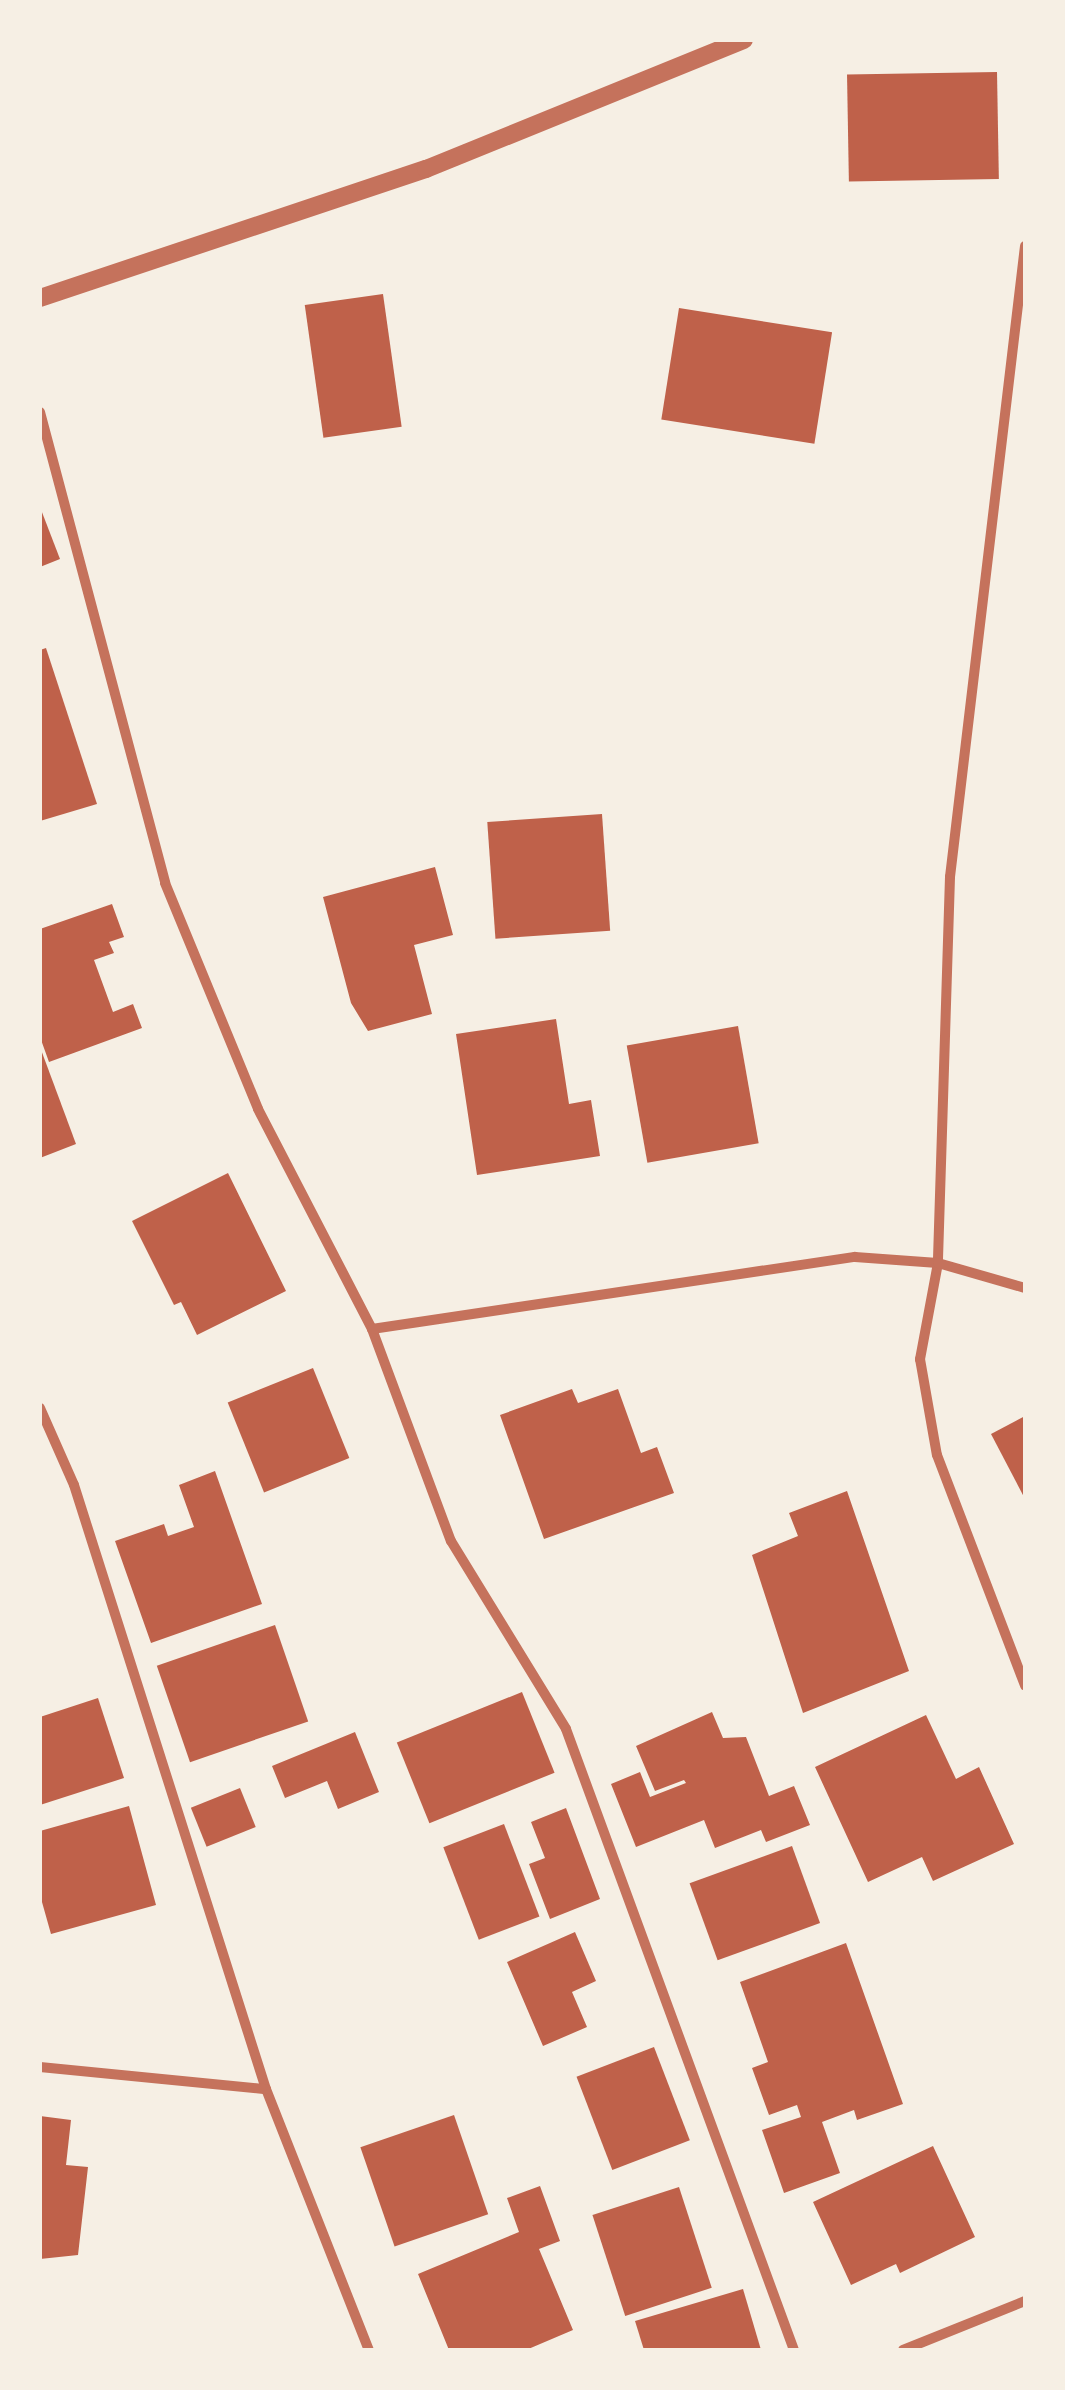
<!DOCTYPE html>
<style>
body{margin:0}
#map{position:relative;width:1065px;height:2390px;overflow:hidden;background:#f6efe4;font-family:"Fira Sans Condensed",sans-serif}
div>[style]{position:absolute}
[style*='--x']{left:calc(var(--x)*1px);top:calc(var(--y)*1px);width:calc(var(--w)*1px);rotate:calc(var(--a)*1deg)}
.building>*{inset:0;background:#bf614a;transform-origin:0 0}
.minor>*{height:10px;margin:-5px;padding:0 5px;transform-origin:5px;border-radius:5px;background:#c5725c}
.tertiary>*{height:18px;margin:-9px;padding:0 9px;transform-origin:9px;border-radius:9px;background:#c5725c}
span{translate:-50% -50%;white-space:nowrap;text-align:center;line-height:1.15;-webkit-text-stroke:8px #f6efe4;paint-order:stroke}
.frame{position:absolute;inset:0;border:42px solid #f6efe4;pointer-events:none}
</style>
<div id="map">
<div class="building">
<i style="left:997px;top:72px;width:107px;height:150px;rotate:89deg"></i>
<i style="left:383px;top:294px;width:134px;height:79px;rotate:82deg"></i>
<i style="left:679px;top:308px;width:155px;height:113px;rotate:9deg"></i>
<i style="clip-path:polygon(40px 507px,60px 559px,40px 567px)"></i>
<i style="clip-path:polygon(46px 648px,97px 804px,40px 821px,40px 650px)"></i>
<i style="left:602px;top:814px;width:117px;height:115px;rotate:86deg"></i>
<i style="clip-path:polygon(435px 867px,453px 935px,414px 945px,432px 1014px,368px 1031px,351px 1003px,323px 897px)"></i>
<i style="clip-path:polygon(112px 904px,124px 937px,109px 942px,114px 953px,94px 960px,113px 1012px,133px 1004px,142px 1028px,49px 1062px,40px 1037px,40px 929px)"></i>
<i style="clip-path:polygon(556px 1019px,569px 1104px,591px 1100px,600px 1156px,477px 1175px,456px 1034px)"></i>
<i style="left:738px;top:1026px;width:119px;height:113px;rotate:80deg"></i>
<i style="clip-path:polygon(40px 1047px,76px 1144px,40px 1158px)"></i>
<i style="clip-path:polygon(228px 1173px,286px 1291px,197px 1335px,181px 1302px,174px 1305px,132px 1221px)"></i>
<i style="left:313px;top:1368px;width:97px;height:92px;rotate:68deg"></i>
<i style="clip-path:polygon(572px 1389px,578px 1403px,618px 1389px,641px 1453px,657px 1447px,674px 1493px,544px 1539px,500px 1415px)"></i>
<i style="clip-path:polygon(1025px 1416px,1025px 1499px,991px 1434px)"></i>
<i style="clip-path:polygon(215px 1471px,262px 1604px,151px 1643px,115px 1541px,164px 1524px,168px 1536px,194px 1527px,179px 1485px)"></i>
<i style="clip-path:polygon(847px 1491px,909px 1671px,803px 1713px,752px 1555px,798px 1536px,789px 1513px)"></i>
<i style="left:275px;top:1625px;width:102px;height:125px;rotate:71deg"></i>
<i style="left:522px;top:1692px;width:87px;height:135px;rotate:68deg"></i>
<i style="clip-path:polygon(98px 1698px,124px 1778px,40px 1805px,40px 1717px)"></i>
<i style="clip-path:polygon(712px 1712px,723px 1738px,746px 1737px,769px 1796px,794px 1786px,810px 1825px,766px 1842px,761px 1830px,715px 1848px,704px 1820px,636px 1847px,611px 1784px,640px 1772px,650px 1797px,686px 1783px,684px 1780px,655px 1791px,636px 1746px)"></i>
<i style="clip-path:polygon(926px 1715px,956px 1779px,979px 1767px,1014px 1844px,933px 1881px,922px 1857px,868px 1882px,815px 1767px)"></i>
<i style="clip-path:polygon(355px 1732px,379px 1792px,338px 1809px,327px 1781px,285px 1798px,272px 1766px)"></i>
<i style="left:240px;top:1788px;width:42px;height:53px;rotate:68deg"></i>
<i style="clip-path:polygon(129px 1806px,156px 1905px,51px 1934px,40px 1895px,40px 1831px)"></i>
<i style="clip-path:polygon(566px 1808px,600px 1899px,550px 1919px,529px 1864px,545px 1858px,531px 1822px)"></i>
<i style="left:504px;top:1824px;width:99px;height:65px;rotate:69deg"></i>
<i style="left:792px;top:1846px;width:82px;height:109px;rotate:70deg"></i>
<i style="clip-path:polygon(575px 1932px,596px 1981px,572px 1992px,587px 2027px,543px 2046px,507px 1962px)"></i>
<i style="clip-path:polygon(846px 1943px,903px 2104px,857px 2120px,854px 2110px,822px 2122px,840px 2173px,784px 2193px,762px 2130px,801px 2117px,797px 2105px,769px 2115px,752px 2068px,768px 2062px,740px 1982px)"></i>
<i style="left:654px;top:2047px;width:100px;height:83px;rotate:69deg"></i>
<i style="left:454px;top:2115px;width:105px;height:99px;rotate:71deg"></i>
<i style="clip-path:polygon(40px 2116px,71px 2120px,66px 2165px,88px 2167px,78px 2255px,40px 2259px)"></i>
<i style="clip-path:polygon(933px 2146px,975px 2237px,900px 2273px,896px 2264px,851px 2285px,813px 2202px)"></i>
<i style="clip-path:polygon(540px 2186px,560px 2241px,539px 2249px,573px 2330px,526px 2350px,449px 2350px,418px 2274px,519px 2232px,507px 2198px)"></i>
<i style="left:679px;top:2187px;width:106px;height:91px;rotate:72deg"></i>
<i style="clip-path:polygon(743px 2289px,761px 2350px,644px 2350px,635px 2321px)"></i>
</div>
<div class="minor">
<i style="--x:1025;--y:246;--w:635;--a:96.78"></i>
<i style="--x:950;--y:877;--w:386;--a:91.8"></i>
<i style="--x:938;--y:1263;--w:98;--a:100.6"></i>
<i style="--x:920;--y:1359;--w:97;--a:80"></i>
<i style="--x:937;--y:1455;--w:247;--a:69.1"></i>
<i style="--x:40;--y:412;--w:487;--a:75.1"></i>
<i style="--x:165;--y:883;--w:244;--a:67.6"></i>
<i style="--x:258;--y:1109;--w:248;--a:62.6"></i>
<i style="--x:372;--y:1329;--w:226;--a:69.6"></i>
<i style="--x:451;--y:1541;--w:220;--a:58.5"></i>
<i style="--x:566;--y:1729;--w:662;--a:69.84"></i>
<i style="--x:372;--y:1329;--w:488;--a:-8.5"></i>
<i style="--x:855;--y:1257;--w:83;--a:4.1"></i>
<i style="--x:938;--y:1263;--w:91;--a:16"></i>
<i style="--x:40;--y:1408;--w:84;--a:66.2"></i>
<i style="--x:74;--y:1485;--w:634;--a:72.37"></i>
<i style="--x:266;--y:2089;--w:281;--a:68.5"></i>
<i style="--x:40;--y:2067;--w:227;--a:5.6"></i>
<i style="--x:903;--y:2350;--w:131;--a:-21.9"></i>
</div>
<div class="tertiary">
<i style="--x:40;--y:298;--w:407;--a:-18.5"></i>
<i style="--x:426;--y:169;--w:343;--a:-22.1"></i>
</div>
<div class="frame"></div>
</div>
